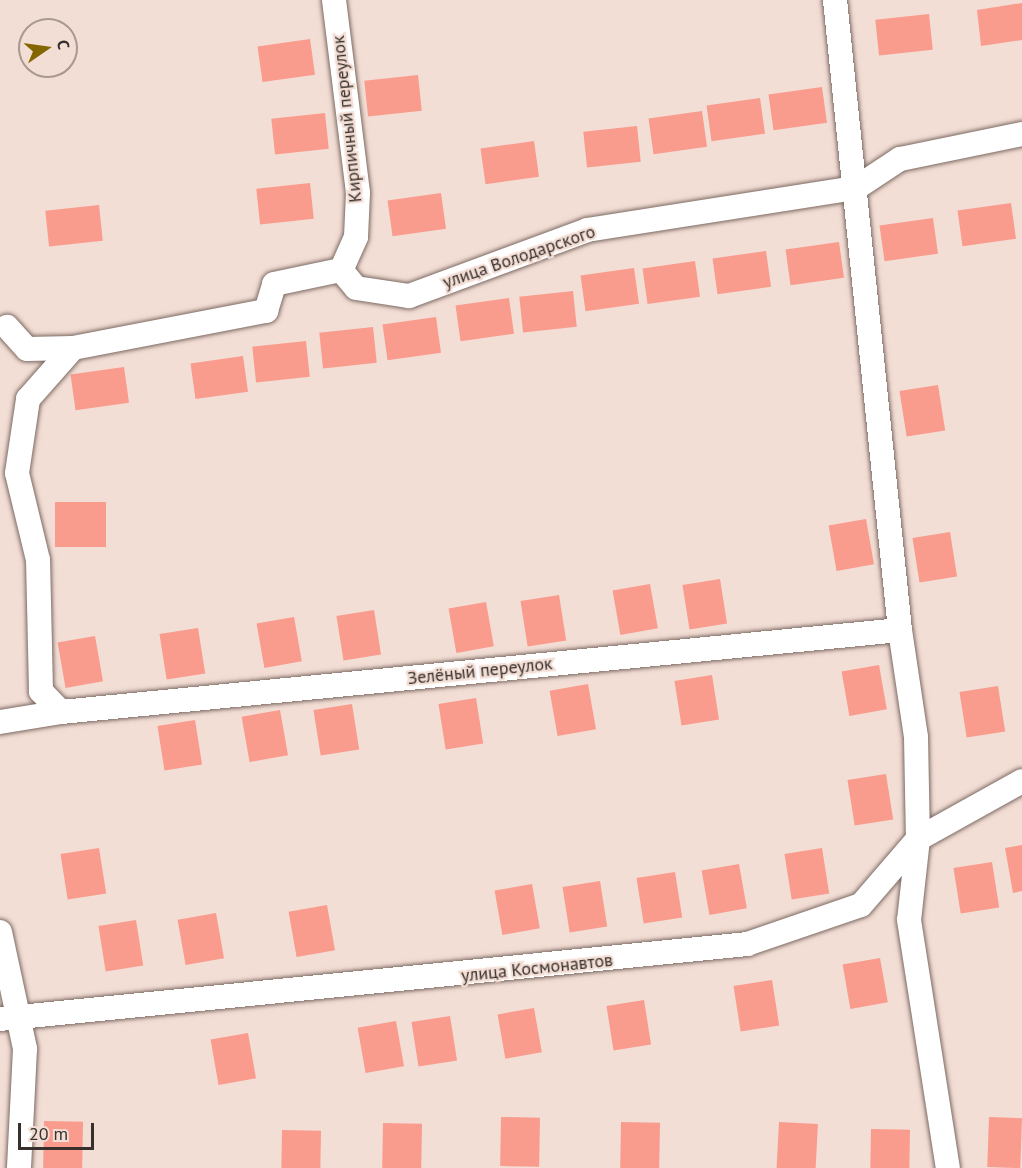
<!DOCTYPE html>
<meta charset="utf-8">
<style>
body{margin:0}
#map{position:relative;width:1022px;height:1168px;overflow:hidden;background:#f3ded5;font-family:"PT Sans",sans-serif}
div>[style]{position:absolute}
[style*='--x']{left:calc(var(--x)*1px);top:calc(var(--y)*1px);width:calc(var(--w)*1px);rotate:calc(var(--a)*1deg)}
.building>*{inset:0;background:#f99b8d;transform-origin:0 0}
.roads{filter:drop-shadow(0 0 2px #7c6a63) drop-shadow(0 0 2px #7c6a63)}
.minor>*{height:24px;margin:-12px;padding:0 12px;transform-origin:12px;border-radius:12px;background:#fff}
span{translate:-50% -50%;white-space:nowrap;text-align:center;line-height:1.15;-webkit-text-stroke:4.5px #f3ded5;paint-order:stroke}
.street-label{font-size:18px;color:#37302c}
.north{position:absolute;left:18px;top:18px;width:60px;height:60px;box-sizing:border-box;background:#f3ded5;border:2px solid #a89891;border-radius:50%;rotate:77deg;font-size:16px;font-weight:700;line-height:24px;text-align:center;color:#37302c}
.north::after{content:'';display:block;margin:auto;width:21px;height:27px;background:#846600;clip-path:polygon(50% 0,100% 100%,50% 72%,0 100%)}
.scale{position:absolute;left:18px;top:1123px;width:76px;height:27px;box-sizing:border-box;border:3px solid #37302c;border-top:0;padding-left:8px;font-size:18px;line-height:21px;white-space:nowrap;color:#37302c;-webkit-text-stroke:4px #f3ded5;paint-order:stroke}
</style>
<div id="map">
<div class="building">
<i style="clip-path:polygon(1022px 3px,1022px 40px,981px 46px,977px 10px)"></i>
<i style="left:929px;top:14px;width:36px;height:54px;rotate:84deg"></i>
<i style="left:310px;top:39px;width:36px;height:53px;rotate:82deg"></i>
<i style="left:418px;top:75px;width:36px;height:54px;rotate:84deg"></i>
<i style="left:822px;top:87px;width:36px;height:54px;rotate:82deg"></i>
<i style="left:760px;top:98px;width:36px;height:54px;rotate:82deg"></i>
<i style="left:702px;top:111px;width:36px;height:54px;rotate:82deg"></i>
<i style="left:325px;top:113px;width:36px;height:54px;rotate:84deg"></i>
<i style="left:637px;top:126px;width:36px;height:54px;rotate:84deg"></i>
<i style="left:534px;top:141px;width:36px;height:54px;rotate:82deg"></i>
<i style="left:310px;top:183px;width:36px;height:54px;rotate:84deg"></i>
<i style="left:441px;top:193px;width:36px;height:54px;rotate:82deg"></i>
<i style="left:1011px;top:203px;width:36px;height:54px;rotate:82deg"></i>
<i style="left:99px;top:205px;width:36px;height:54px;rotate:84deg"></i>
<i style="left:933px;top:218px;width:36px;height:54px;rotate:82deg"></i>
<i style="left:839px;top:242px;width:36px;height:54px;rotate:82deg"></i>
<i style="left:766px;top:251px;width:36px;height:54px;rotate:82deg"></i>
<i style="left:695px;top:261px;width:36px;height:53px;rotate:82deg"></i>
<i style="left:634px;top:268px;width:36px;height:54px;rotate:82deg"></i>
<i style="left:573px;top:291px;width:36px;height:54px;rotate:84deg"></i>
<i style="left:509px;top:298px;width:36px;height:54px;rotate:82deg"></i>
<i style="left:436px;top:317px;width:36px;height:54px;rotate:82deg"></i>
<i style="left:373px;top:327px;width:36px;height:54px;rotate:84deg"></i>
<i style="left:306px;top:341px;width:36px;height:54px;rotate:84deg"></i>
<i style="left:243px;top:356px;width:36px;height:53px;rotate:82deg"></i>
<i style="left:124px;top:367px;width:36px;height:54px;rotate:82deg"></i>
<i style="left:938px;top:385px;width:46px;height:39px;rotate:81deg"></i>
<i style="left:55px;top:502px;width:51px;height:45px"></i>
<i style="left:866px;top:519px;width:46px;height:38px;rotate:80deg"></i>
<i style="left:950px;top:532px;width:45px;height:38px;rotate:81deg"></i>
<i style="left:720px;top:579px;width:45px;height:38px;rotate:81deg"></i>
<i style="left:650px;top:584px;width:45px;height:38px;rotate:80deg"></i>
<i style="left:559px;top:595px;width:46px;height:39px;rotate:81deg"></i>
<i style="left:486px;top:602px;width:45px;height:38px;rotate:80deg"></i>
<i style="left:374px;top:610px;width:45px;height:38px;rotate:81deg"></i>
<i style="left:294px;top:617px;width:45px;height:38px;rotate:80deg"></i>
<i style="left:198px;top:628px;width:46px;height:39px;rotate:81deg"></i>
<i style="left:95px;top:636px;width:46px;height:38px;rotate:80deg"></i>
<i style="left:879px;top:665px;width:45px;height:38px;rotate:80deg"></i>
<i style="left:712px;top:675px;width:45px;height:38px;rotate:81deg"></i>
<i style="left:588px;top:684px;width:46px;height:39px;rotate:80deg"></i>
<i style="left:998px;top:686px;width:46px;height:39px;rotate:81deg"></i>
<i style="left:476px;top:698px;width:46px;height:38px;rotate:81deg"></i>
<i style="left:352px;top:704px;width:46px;height:39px;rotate:81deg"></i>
<i style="left:280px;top:710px;width:46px;height:39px;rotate:80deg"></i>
<i style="left:195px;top:720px;width:45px;height:38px;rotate:81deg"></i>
<i style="left:886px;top:774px;width:46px;height:39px;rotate:81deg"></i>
<i style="clip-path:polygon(1022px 845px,1022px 891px,1013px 893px,1005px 848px)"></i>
<i style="left:99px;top:848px;width:46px;height:39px;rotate:81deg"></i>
<i style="left:822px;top:848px;width:46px;height:38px;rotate:81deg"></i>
<i style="left:992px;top:862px;width:46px;height:39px;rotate:81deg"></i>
<i style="left:739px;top:864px;width:45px;height:38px;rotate:80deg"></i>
<i style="left:675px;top:872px;width:46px;height:39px;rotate:81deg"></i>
<i style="left:600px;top:881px;width:46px;height:38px;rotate:81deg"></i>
<i style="left:532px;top:884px;width:45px;height:38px;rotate:80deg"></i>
<i style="left:327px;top:905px;width:46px;height:39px;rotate:80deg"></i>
<i style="left:216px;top:913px;width:46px;height:39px;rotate:80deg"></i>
<i style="left:136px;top:920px;width:46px;height:38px;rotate:81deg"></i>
<i style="left:880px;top:958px;width:45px;height:38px;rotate:80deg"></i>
<i style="left:772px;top:980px;width:46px;height:39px;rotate:81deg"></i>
<i style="left:644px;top:1000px;width:45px;height:38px;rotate:81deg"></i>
<i style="left:534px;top:1008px;width:45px;height:37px;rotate:80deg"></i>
<i style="left:450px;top:1016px;width:45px;height:39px;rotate:81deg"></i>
<i style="left:396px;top:1021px;width:46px;height:39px;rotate:80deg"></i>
<i style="left:248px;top:1033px;width:46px;height:38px;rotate:80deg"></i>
<i style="left:501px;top:1117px;width:39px;height:49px;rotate:1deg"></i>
<i style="left:989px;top:1117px;width:33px;height:50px;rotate:2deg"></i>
<i style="left:44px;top:1121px;width:39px;height:47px;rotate:1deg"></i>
<i style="left:621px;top:1122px;width:39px;height:46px;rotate:1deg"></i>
<i style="left:779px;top:1122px;width:39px;height:46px;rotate:3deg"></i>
<i style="left:383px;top:1123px;width:39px;height:45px;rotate:1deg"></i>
<i style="left:871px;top:1129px;width:39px;height:39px;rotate:1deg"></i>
<i style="left:282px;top:1130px;width:39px;height:38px;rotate:1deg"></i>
</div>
<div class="roads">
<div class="minor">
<i style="--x:334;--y:0;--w:194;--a:82.9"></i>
<i style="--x:358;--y:193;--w:44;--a:92.6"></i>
<i style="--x:356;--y:237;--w:36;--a:114"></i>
<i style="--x:835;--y:0;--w:633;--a:84.11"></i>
<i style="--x:900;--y:630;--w:108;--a:81.5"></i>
<i style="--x:916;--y:737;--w:102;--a:88.9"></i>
<i style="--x:918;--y:839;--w:81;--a:96.3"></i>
<i style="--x:909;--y:920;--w:251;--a:81.1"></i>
<i style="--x:73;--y:348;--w:197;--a:-10.9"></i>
<i style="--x:266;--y:311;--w:28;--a:-73"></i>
<i style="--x:274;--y:284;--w:68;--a:-11.8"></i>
<i style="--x:341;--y:270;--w:23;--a:50"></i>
<i style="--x:356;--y:288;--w:54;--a:8.6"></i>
<i style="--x:409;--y:296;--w:190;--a:-20.3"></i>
<i style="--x:587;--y:230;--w:272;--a:-8.9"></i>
<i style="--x:856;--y:188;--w:53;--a:-33.4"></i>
<i style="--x:900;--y:159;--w:125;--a:-11.6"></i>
<i style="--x:61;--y:712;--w:843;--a:-5.58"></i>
<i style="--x:0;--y:722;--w:62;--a:-9.3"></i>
<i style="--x:61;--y:712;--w:29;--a:-134"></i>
<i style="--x:41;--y:691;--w:131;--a:-91.3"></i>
<i style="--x:38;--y:560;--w:89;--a:-103.6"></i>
<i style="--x:17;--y:473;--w:75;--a:-81.5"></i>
<i style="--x:28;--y:399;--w:68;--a:-48.6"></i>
<i style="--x:73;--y:348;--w:46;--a:178.8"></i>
<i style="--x:27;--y:349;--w:30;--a:-132"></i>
<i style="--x:0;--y:932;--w:120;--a:77.9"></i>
<i style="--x:25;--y:1049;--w:119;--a:92.9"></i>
<i style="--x:0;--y:1019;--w:751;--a:-5.73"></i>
<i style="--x:747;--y:944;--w:120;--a:-18.9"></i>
<i style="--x:861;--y:905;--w:87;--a:-49.2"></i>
<i style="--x:918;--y:839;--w:119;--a:-29.1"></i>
</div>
</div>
<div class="street-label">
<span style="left:347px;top:119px;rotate:-96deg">Кирпичный переулок</span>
<span style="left:519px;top:257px;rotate:-19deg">улица Володарского</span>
<span style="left:480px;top:671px;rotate:-6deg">Зелёный переулок</span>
<span style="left:537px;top:968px;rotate:-6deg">улица Космонавтов</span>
</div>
<div class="north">С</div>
<div class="scale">20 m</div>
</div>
